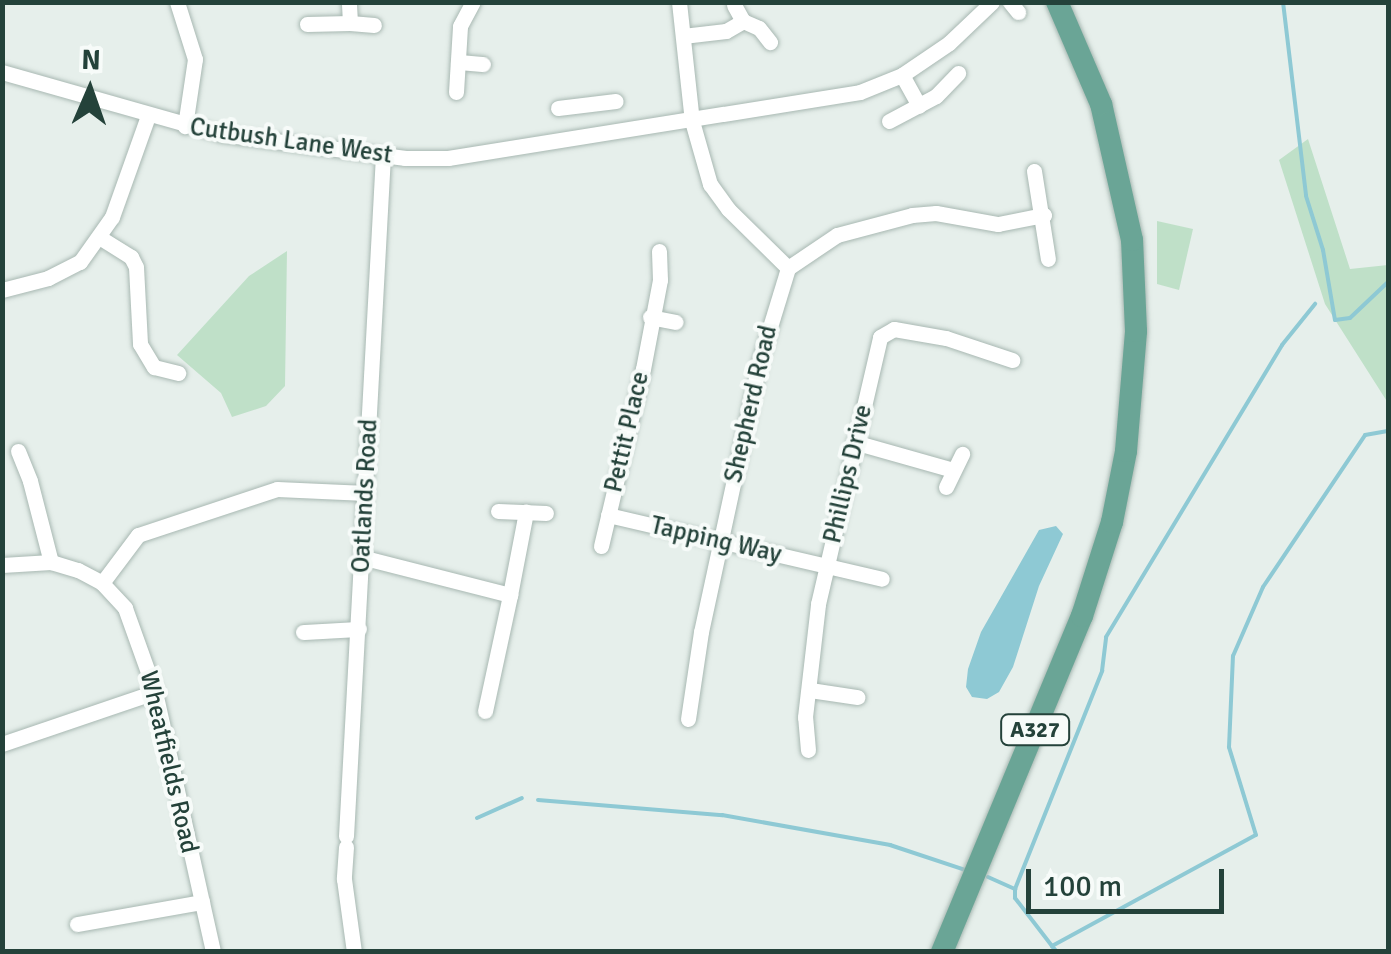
<!DOCTYPE html>
<style>
body{margin:0}
#map{position:relative;width:1391px;height:954px;overflow:hidden;background:#e6efeb;font-family:Signika,sans-serif}
div>[style]{position:absolute}
[style*='--x']{left:calc(var(--x)*1px);top:calc(var(--y)*1px);width:calc(var(--w)*1px);rotate:calc(var(--a)*1deg)}
.green>*{inset:0;background:#bfe0c8}
.water>*{inset:0;background:#8ec9d4}
.stream>*{height:4px;margin:-2px;padding:0 2px;transform-origin:2px;border-radius:2px;background:#8ec9d4}
.roads{filter:drop-shadow(0 0 2px #a8b8b2) drop-shadow(0 0 2px #a8b8b2)}
.minor>*{height:15px;margin:-7.5px;padding:0 7.5px;transform-origin:7.5px;border-radius:7.5px;background:#fff}
.primary>*{height:22px;margin:-11px;padding:0 11px;transform-origin:11px;border-radius:11px;background:#6aa596}
span{translate:-50% -50%;white-space:nowrap;text-align:center;line-height:1.15;-webkit-text-stroke:8px #f7fbf9;paint-order:stroke}
.shield-label span{padding:2px 8px;background:#f7fbf9;border:2px solid;border-radius:8px;-webkit-text-stroke-width:0}
.shield-label{font-size:22px;color:#24423a;font-weight:700}
.street-label{font-size:25px;color:#24423a}
.frame{position:absolute;inset:0;border:5px solid #24423a;pointer-events:none}
.north{position:absolute;left:40px;top:40px;width:100px;height:100px;-webkit-text-stroke:8px #f7fbf9;paint-order:stroke;rotate:2deg;font-size:28px;font-weight:700;line-height:40px;text-align:center;color:#24423a}
.north::after{content:'';display:block;margin:auto;width:35px;height:45px;background:#24423a;clip-path:polygon(50% 0,100% 100%,50% 72%,0 100%)}
.scale{position:absolute;left:1026px;top:869px;width:198px;height:45px;box-sizing:border-box;border:5px solid #24423a;border-top:0;padding-left:12px;font-size:30px;line-height:35px;white-space:nowrap;color:#24423a;-webkit-text-stroke:8px #f7fbf9;paint-order:stroke}
</style>
<div id="map">
<div class="green">
<i style="clip-path:polygon(1308px 139px,1350px 269px,1388px 265px,1388px 403px,1325px 304px,1279px 160px)"></i>
<i style="clip-path:polygon(1157px 221px,1193px 229px,1179px 290px,1157px 284px)"></i>
<i style="clip-path:polygon(287px 251px,285px 386px,266px 406px,232px 417px,221px 393px,177px 355px,249px 276px)"></i>
</div>
<div class="water">
<i style="clip-path:polygon(1056px 526px,1063px 534px,1039px 586px,1013px 667px,999px 692px,987px 699px,972px 697px,966px 687px,968px 669px,981px 632px,1039px 530px)"></i>
</div>
<div class="stream">
<i style="--x:1283;--y:2;--w:195;--a:83.2"></i>
<i style="--x:1306;--y:196;--w:57;--a:72.5"></i>
<i style="--x:1323;--y:250;--w:71;--a:80.3"></i>
<i style="--x:1335;--y:320;--w:15;--a:-8"></i>
<i style="--x:1350;--y:318;--w:52;--a:-43.5"></i>
<i style="--x:538;--y:800;--w:185;--a:4.7"></i>
<i style="--x:722;--y:815;--w:171;--a:10.1"></i>
<i style="--x:890;--y:845;--w:79;--a:18.4"></i>
<i style="--x:477;--y:818;--w:49;--a:-24"></i>
<i style="--x:988;--y:877;--w:30;--a:24"></i>
<i style="--x:1015;--y:889;--w:9;--a:90"></i>
<i style="--x:1015;--y:898;--w:61;--a:52.4"></i>
<i style="--x:1015;--y:889;--w:235;--a:-68.2"></i>
<i style="--x:1102;--y:671;--w:34;--a:-83"></i>
<i style="--x:1106;--y:637;--w:341;--a:-58.9"></i>
<i style="--x:1282;--y:345;--w:53;--a:-51.2"></i>
<i style="--x:1057;--y:952;--w:8;--a:-130"></i>
<i style="--x:1052;--y:946;--w:232;--a:-28.6"></i>
<i style="--x:1256;--y:835;--w:92;--a:-107.1"></i>
<i style="--x:1229;--y:747;--w:91;--a:-87.5"></i>
<i style="--x:1233;--y:656;--w:75;--a:-66.5"></i>
<i style="--x:1263;--y:587;--w:183;--a:-56.1"></i>
<i style="--x:1365;--y:435;--w:23;--a:-10"></i>
</div>
<div class="roads">
<div class="minor">
<i style="--x:177;--y:2;--w:60;--a:72.5"></i>
<i style="--x:195;--y:59;--w:68;--a:98.5"></i>
<i style="--x:679;--y:2;--w:120;--a:83.8"></i>
<i style="--x:692;--y:121;--w:66;--a:74.1"></i>
<i style="--x:710;--y:184;--w:31;--a:54"></i>
<i style="--x:728;--y:209;--w:84;--a:44.5"></i>
<i style="--x:1010;--y:2;--w:13;--a:51"></i>
<i style="--x:734;--y:5;--w:18;--a:61"></i>
<i style="--x:743;--y:21;--w:17;--a:24"></i>
<i style="--x:759;--y:28;--w:18;--a:52"></i>
<i style="--x:350;--y:23;--w:24;--a:5"></i>
<i style="--x:307;--y:24;--w:43;--a:-1.3"></i>
<i style="--x:350;--y:23;--w:21;--a:-93"></i>
<i style="--x:683;--y:36;--w:43;--a:-6.6"></i>
<i style="--x:726;--y:31;--w:20;--a:-30"></i>
<i style="--x:458;--y:62;--w:25;--a:5"></i>
<i style="--x:2;--y:72;--w:228;--a:15.8"></i>
<i style="--x:221;--y:134;--w:186;--a:7.4"></i>
<i style="--x:405;--y:158;--w:43;--a:0"></i>
<i style="--x:448;--y:158;--w:417;--a:-9.1"></i>
<i style="--x:860;--y:92;--w:45;--a:-22"></i>
<i style="--x:902;--y:75;--w:57;--a:-34.2"></i>
<i style="--x:949;--y:43;--w:59;--a:-43.6"></i>
<i style="--x:902;--y:75;--w:35;--a:61"></i>
<i style="--x:456;--y:92;--w:66;--a:-86.5"></i>
<i style="--x:460;--y:26;--w:27;--a:-62"></i>
<i style="--x:558;--y:108;--w:58;--a:-6.9"></i>
<i style="--x:889;--y:121;--w:53;--a:-28"></i>
<i style="--x:936;--y:96;--w:32;--a:-46"></i>
<i style="--x:1034;--y:171;--w:89;--a:81"></i>
<i style="--x:99;--y:237;--w:38;--a:32"></i>
<i style="--x:131;--y:257;--w:11;--a:63"></i>
<i style="--x:136;--y:267;--w:77;--a:87"></i>
<i style="--x:140;--y:344;--w:27;--a:59"></i>
<i style="--x:154;--y:367;--w:25;--a:14"></i>
<i style="--x:788;--y:268;--w:59;--a:-34"></i>
<i style="--x:837;--y:235;--w:78;--a:-14.9"></i>
<i style="--x:912;--y:215;--w:24;--a:-5"></i>
<i style="--x:936;--y:213;--w:63;--a:10.1"></i>
<i style="--x:998;--y:224;--w:47;--a:-11.1"></i>
<i style="--x:2;--y:290;--w:48;--a:-14.6"></i>
<i style="--x:48;--y:278;--w:36;--a:-27"></i>
<i style="--x:80;--y:262;--w:55;--a:-54.6"></i>
<i style="--x:112;--y:217;--w:107;--a:-70.4"></i>
<i style="--x:650;--y:317;--w:26;--a:11"></i>
<i style="--x:854;--y:442;--w:103;--a:15.8"></i>
<i style="--x:18;--y:451;--w:32;--a:68"></i>
<i style="--x:30;--y:481;--w:84;--a:75.5"></i>
<i style="--x:946;--y:487;--w:37;--a:-64"></i>
<i style="--x:498;--y:511;--w:48;--a:2.4"></i>
<i style="--x:608;--y:515;--w:281;--a:13.1"></i>
<i style="--x:601;--y:546;--w:182;--a:-76.7"></i>
<i style="--x:643;--y:369;--w:91;--a:-79.2"></i>
<i style="--x:660;--y:280;--w:29;--a:-92"></i>
<i style="--x:361;--y:557;--w:154;--a:14.3"></i>
<i style="--x:510;--y:595;--w:85;--a:-79.1"></i>
<i style="--x:2;--y:565;--w:49;--a:-3.5"></i>
<i style="--x:51;--y:562;--w:28;--a:17"></i>
<i style="--x:78;--y:570;--w:27;--a:28"></i>
<i style="--x:102;--y:583;--w:34;--a:47"></i>
<i style="--x:125;--y:608;--w:89;--a:70.3"></i>
<i style="--x:155;--y:692;--w:266;--a:77.4"></i>
<i style="--x:102;--y:583;--w:60;--a:-53.1"></i>
<i style="--x:138;--y:535;--w:146;--a:-18.3"></i>
<i style="--x:277;--y:489;--w:89;--a:2.6"></i>
<i style="--x:303;--y:632;--w:56;--a:-3.1"></i>
<i style="--x:810;--y:690;--w:48;--a:8.5"></i>
<i style="--x:485;--y:711;--w:119;--a:-77.8"></i>
<i style="--x:688;--y:719;--w:88;--a:-81.5"></i>
<i style="--x:701;--y:632;--w:275;--a:-77.8"></i>
<i style="--x:759;--y:363;--w:99;--a:-73"></i>
<i style="--x:2;--y:744;--w:162;--a:-18.8"></i>
<i style="--x:808;--y:750;--w:33;--a:-95"></i>
<i style="--x:805;--y:717;--w:114;--a:-83.4"></i>
<i style="--x:818;--y:604;--w:274;--a:-76.9"></i>
<i style="--x:880;--y:337;--w:16;--a:-30"></i>
<i style="--x:894;--y:329;--w:53;--a:9.8"></i>
<i style="--x:946;--y:338;--w:70;--a:18.4"></i>
<i style="--x:346;--y:836;--w:681;--a:-86.89"></i>
<i style="--x:346;--y:847;--w:32;--a:94"></i>
<i style="--x:344;--y:879;--w:74;--a:82.2"></i>
<i style="--x:77;--y:924;--w:127;--a:-10"></i>
</div>
<div class="primary">
<i style="--x:942;--y:952;--w:364;--a:-67.4"></i>
<i style="--x:1082;--y:616;--w:99;--a:-72.3"></i>
<i style="--x:1112;--y:522;--w:72;--a:-78.8"></i>
<i style="--x:1126;--y:451;--w:120;--a:-85.2"></i>
<i style="--x:1136;--y:331;--w:91;--a:-92.5"></i>
<i style="--x:1132;--y:240;--w:139;--a:-102.8"></i>
<i style="--x:1101;--y:104;--w:111;--a:-113.3"></i>
</div>
</div>
<div class="shield-label">
<span style="left:1035px;top:730px">A327</span>
</div>
<div class="street-label">
<span style="left:291px;top:141px;rotate:8deg">Cutbush Lane West</span>
<span style="left:751px;top:404px;rotate:-77deg">Shepherd Road</span>
<span style="left:627px;top:432px;rotate:-77deg">Pettit Place</span>
<span style="left:848px;top:474px;rotate:-77deg">Phillips Drive</span>
<span style="left:365px;top:496px;rotate:-87deg">Oatlands Road</span>
<span style="left:716px;top:540px;rotate:13deg">Tapping Way</span>
<span style="left:169px;top:762px;rotate:77deg">Wheatfields Road</span>
</div>
<div class="frame"></div>
<div class="north">N</div>
<div class="scale">100 m</div>
</div>
